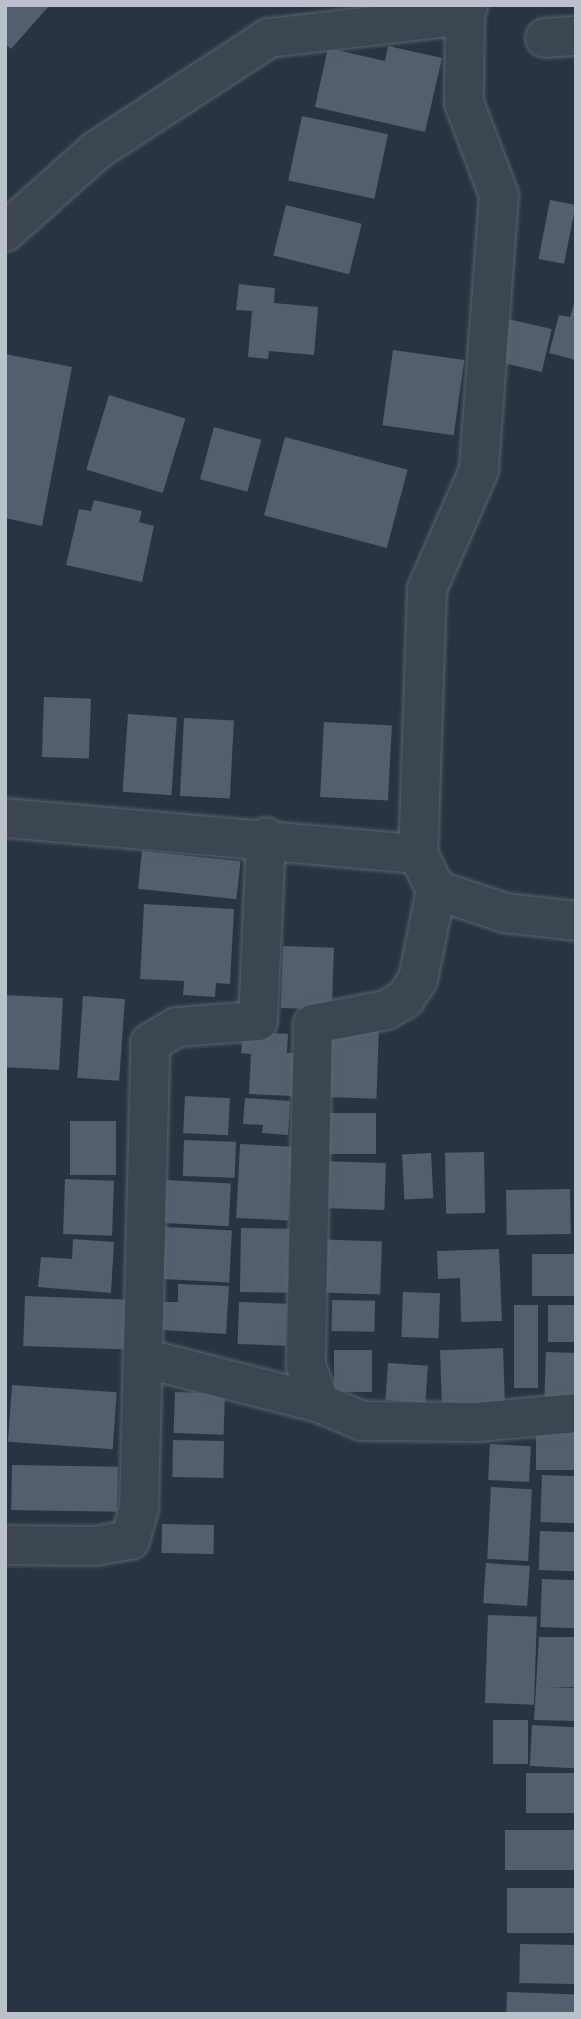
<!DOCTYPE html>
<style>
body{margin:0}
#map{position:relative;width:581px;height:2019px;overflow:hidden;background:#283441;font-family:Helvetica,sans-serif}
div>[style]{position:absolute}
[style*='--x']{left:calc(var(--x)*1px);top:calc(var(--y)*1px);width:calc(var(--w)*1px);rotate:calc(var(--a)*1deg)}
.building>*{inset:0;background:#535f6e;transform-origin:0 0}
.roads{filter:drop-shadow(0 0 2px #5a646e) drop-shadow(0 0 2px #5a646e)}
.minor>*{height:38px;margin:-19px;padding:0 19px;transform-origin:19px;border-radius:19px;background:#3c4651}
span{translate:-50% -50%;white-space:nowrap;text-align:center;line-height:1.15;-webkit-text-stroke:5px #212b36;paint-order:stroke}
.frame{position:absolute;inset:0;border:7px solid #b9c1cb;pointer-events:none}
</style>
<div id="map">
<div class="building">
<i style="clip-path:polygon(5px 5px,48px 7px,11px 49px,5px 44px)"></i>
<i style="clip-path:polygon(388px 46px,442px 58px,425px 132px,315px 107px,328px 48px,385px 61px)"></i>
<i style="left:302px;top:116px;width:88px;height:66px;rotate:12deg"></i>
<i style="left:550px;top:200px;width:26px;height:60px;rotate:11deg"></i>
<i style="left:286px;top:205px;width:78px;height:52px;rotate:14deg"></i>
<i style="clip-path:polygon(239px 284px,275px 288px,274px 303px,318px 307px,314px 355px,269px 351px,268px 359px,248px 357px,252px 311px,236px 310px)"></i>
<i style="clip-path:polygon(576px 298px,576px 360px,549px 353px,559px 315px,570px 317px)"></i>
<i style="left:504px;top:318px;width:49px;height:44px;rotate:13deg"></i>
<i style="left:393px;top:350px;width:72px;height:76px;rotate:8deg"></i>
<i style="clip-path:polygon(5px 354px,72px 367px,42px 526px,5px 518px)"></i>
<i style="left:109px;top:395px;width:80px;height:78px;rotate:17deg"></i>
<i style="left:214px;top:427px;width:49px;height:54px;rotate:15deg"></i>
<i style="left:285px;top:437px;width:127px;height:81px;rotate:15deg"></i>
<i style="clip-path:polygon(94px 500px,142px 511px,139px 522px,154px 526px,142px 582px,66px 565px,79px 509px,91px 511px)"></i>
<i style="left:44px;top:697px;width:47px;height:60px;rotate:2deg"></i>
<i style="left:128px;top:714px;width:49px;height:78px;rotate:4deg"></i>
<i style="left:184px;top:718px;width:50px;height:78px;rotate:3deg"></i>
<i style="left:324px;top:722px;width:68px;height:75px;rotate:3deg"></i>
<i style="left:142px;top:851px;width:99px;height:38px;rotate:6deg"></i>
<i style="clip-path:polygon(144px 904px,234px 909px,230px 984px,216px 983px,215px 997px,183px 995px,184px 981px,140px 979px)"></i>
<i style="left:283px;top:946px;width:51px;height:62px;rotate:2deg"></i>
<i style="left:5px;top:995px;width:58px;height:72px;rotate:3deg"></i>
<i style="left:83px;top:996px;width:42px;height:82px;rotate:4deg"></i>
<i style="left:330px;top:1025px;width:49px;height:72px;rotate:2deg"></i>
<i style="clip-path:polygon(243px 1031px,288px 1034px,287px 1053px,294px 1053px,292px 1096px,249px 1094px,251px 1054px,241px 1053px)"></i>
<i style="left:185px;top:1096px;width:45px;height:37px;rotate:3deg"></i>
<i style="clip-path:polygon(245px 1098px,290px 1101px,288px 1135px,262px 1133px,263px 1125px,243px 1124px)"></i>
<i style="left:325px;top:1113px;width:51px;height:41px"></i>
<i style="left:70px;top:1121px;width:46px;height:54px"></i>
<i style="left:184px;top:1140px;width:52px;height:36px;rotate:2deg"></i>
<i style="left:240px;top:1144px;width:52px;height:74px;rotate:3deg"></i>
<i style="left:484px;top:1152px;width:61px;height:39px;rotate:89deg"></i>
<i style="left:431px;top:1153px;width:45px;height:29px;rotate:87deg"></i>
<i style="left:325px;top:1161px;width:61px;height:47px;rotate:2deg"></i>
<i style="left:65px;top:1179px;width:49px;height:55px;rotate:2deg"></i>
<i style="left:166px;top:1180px;width:65px;height:43px;rotate:3deg"></i>
<i style="left:570px;top:1189px;width:45px;height:64px;rotate:89deg"></i>
<i style="left:166px;top:1227px;width:66px;height:52px;rotate:3deg"></i>
<i style="left:241px;top:1228px;width:48px;height:64px;rotate:1deg"></i>
<i style="clip-path:polygon(73px 1239px,114px 1242px,111px 1293px,38px 1287px,41px 1257px,72px 1259px)"></i>
<i style="left:310px;top:1239px;width:72px;height:53px;rotate:2deg"></i>
<i style="clip-path:polygon(499px 1249px,502px 1321px,461px 1322px,460px 1278px,438px 1279px,437px 1251px)"></i>
<i style="left:576px;top:1254px;width:42px;height:44px;rotate:90deg"></i>
<i style="clip-path:polygon(178px 1284px,229px 1286px,226px 1334px,163px 1330px,164px 1302px,178px 1302px)"></i>
<i style="left:403px;top:1292px;width:37px;height:45px;rotate:2deg"></i>
<i style="left:25px;top:1296px;width:104px;height:50px;rotate:2deg"></i>
<i style="left:332px;top:1300px;width:43px;height:31px;rotate:1deg"></i>
<i style="left:239px;top:1302px;width:48px;height:42px;rotate:2deg"></i>
<i style="left:514px;top:1305px;width:24px;height:83px"></i>
<i style="left:548px;top:1305px;width:28px;height:37px"></i>
<i style="left:503px;top:1348px;width:55px;height:63px;rotate:88deg"></i>
<i style="left:372px;top:1350px;width:42px;height:38px;rotate:90deg"></i>
<i style="left:546px;top:1352px;width:30px;height:46px;rotate:2deg"></i>
<i style="left:388px;top:1363px;width:40px;height:37px;rotate:4deg"></i>
<i style="left:12px;top:1385px;width:105px;height:57px;rotate:4deg"></i>
<i style="left:175px;top:1392px;width:50px;height:41px;rotate:2deg"></i>
<i style="left:576px;top:1432px;width:38px;height:40px;rotate:90deg"></i>
<i style="left:173px;top:1440px;width:51px;height:37px;rotate:1deg"></i>
<i style="left:490px;top:1444px;width:41px;height:36px;rotate:3deg"></i>
<i style="left:12px;top:1465px;width:106px;height:45px;rotate:1deg"></i>
<i style="left:542px;top:1475px;width:34px;height:47px;rotate:2deg"></i>
<i style="left:491px;top:1487px;width:41px;height:72px;rotate:3deg"></i>
<i style="left:162px;top:1524px;width:52px;height:29px;rotate:1deg"></i>
<i style="left:540px;top:1531px;width:36px;height:39px;rotate:2deg"></i>
<i style="left:486px;top:1563px;width:44px;height:40px;rotate:4deg"></i>
<i style="left:542px;top:1579px;width:34px;height:48px;rotate:2deg"></i>
<i style="left:488px;top:1615px;width:49px;height:88px;rotate:2deg"></i>
<i style="clip-path:polygon(539px 1637px,576px 1637px,576px 1687px,548px 1687px,576px 1688px,576px 1721px,534px 1720px)"></i>
<i style="left:493px;top:1720px;width:35px;height:44px"></i>
<i style="left:532px;top:1725px;width:44px;height:41px;rotate:3deg"></i>
<i style="left:526px;top:1773px;width:50px;height:40px"></i>
<i style="left:505px;top:1830px;width:71px;height:40px"></i>
<i style="left:507px;top:1888px;width:69px;height:45px"></i>
<i style="left:520px;top:1944px;width:56px;height:39px;rotate:1deg"></i>
<i style="left:507px;top:1992px;width:69px;height:22px;rotate:2deg"></i>
</div>
<div class="roads">
<div class="minor">
<i style="--x:465;--y:15;--w:88;--a:90.7"></i>
<i style="--x:464;--y:103;--w:98;--a:69.2"></i>
<i style="--x:499;--y:195;--w:276;--a:94.2"></i>
<i style="--x:479;--y:470;--w:130;--a:113.6"></i>
<i style="--x:427;--y:589;--w:265;--a:91.9"></i>
<i style="--x:418;--y:854;--w:40;--a:63.4"></i>
<i style="--x:436;--y:890;--w:73;--a:18.4"></i>
<i style="--x:505;--y:913;--w:71;--a:6.4"></i>
<i style="--x:545;--y:38;--w:31;--a:-4"></i>
<i style="--x:5;--y:232;--w:123;--a:-41.7"></i>
<i style="--x:97;--y:150;--w:205;--a:-33.1"></i>
<i style="--x:269;--y:38;--w:197;--a:-6.7"></i>
<i style="--x:465;--y:15;--w:10;--a:-73"></i>
<i style="--x:5;--y:818;--w:415;--a:5"></i>
<i style="--x:436;--y:890;--w:91;--a:101.4"></i>
<i style="--x:418;--y:979;--w:24;--a:123"></i>
<i style="--x:405;--y:999;--w:22;--a:150"></i>
<i style="--x:386;--y:1010;--w:74;--a:169.1"></i>
<i style="--x:313;--y:1024;--w:342;--a:91.2"></i>
<i style="--x:306;--y:1366;--w:40;--a:69"></i>
<i style="--x:320;--y:1403;--w:46;--a:23.2"></i>
<i style="--x:362;--y:1421;--w:116;--a:0.5"></i>
<i style="--x:478;--y:1422;--w:98;--a:-5.2"></i>
<i style="--x:143;--y:1358;--w:183;--a:14.3"></i>
<i style="--x:5;--y:1545;--w:90;--a:0.6"></i>
<i style="--x:95;--y:1546;--w:36;--a:-10"></i>
<i style="--x:130;--y:1540;--w:32;--a:-74"></i>
<i style="--x:139;--y:1509;--w:466;--a:-88.6"></i>
<i style="--x:150;--y:1043;--w:31;--a:-31"></i>
<i style="--x:177;--y:1027;--w:81;--a:-4.2"></i>
<i style="--x:258;--y:1021;--w:184;--a:-87.5"></i>
</div>
</div>
<div class="frame"></div>
</div>
